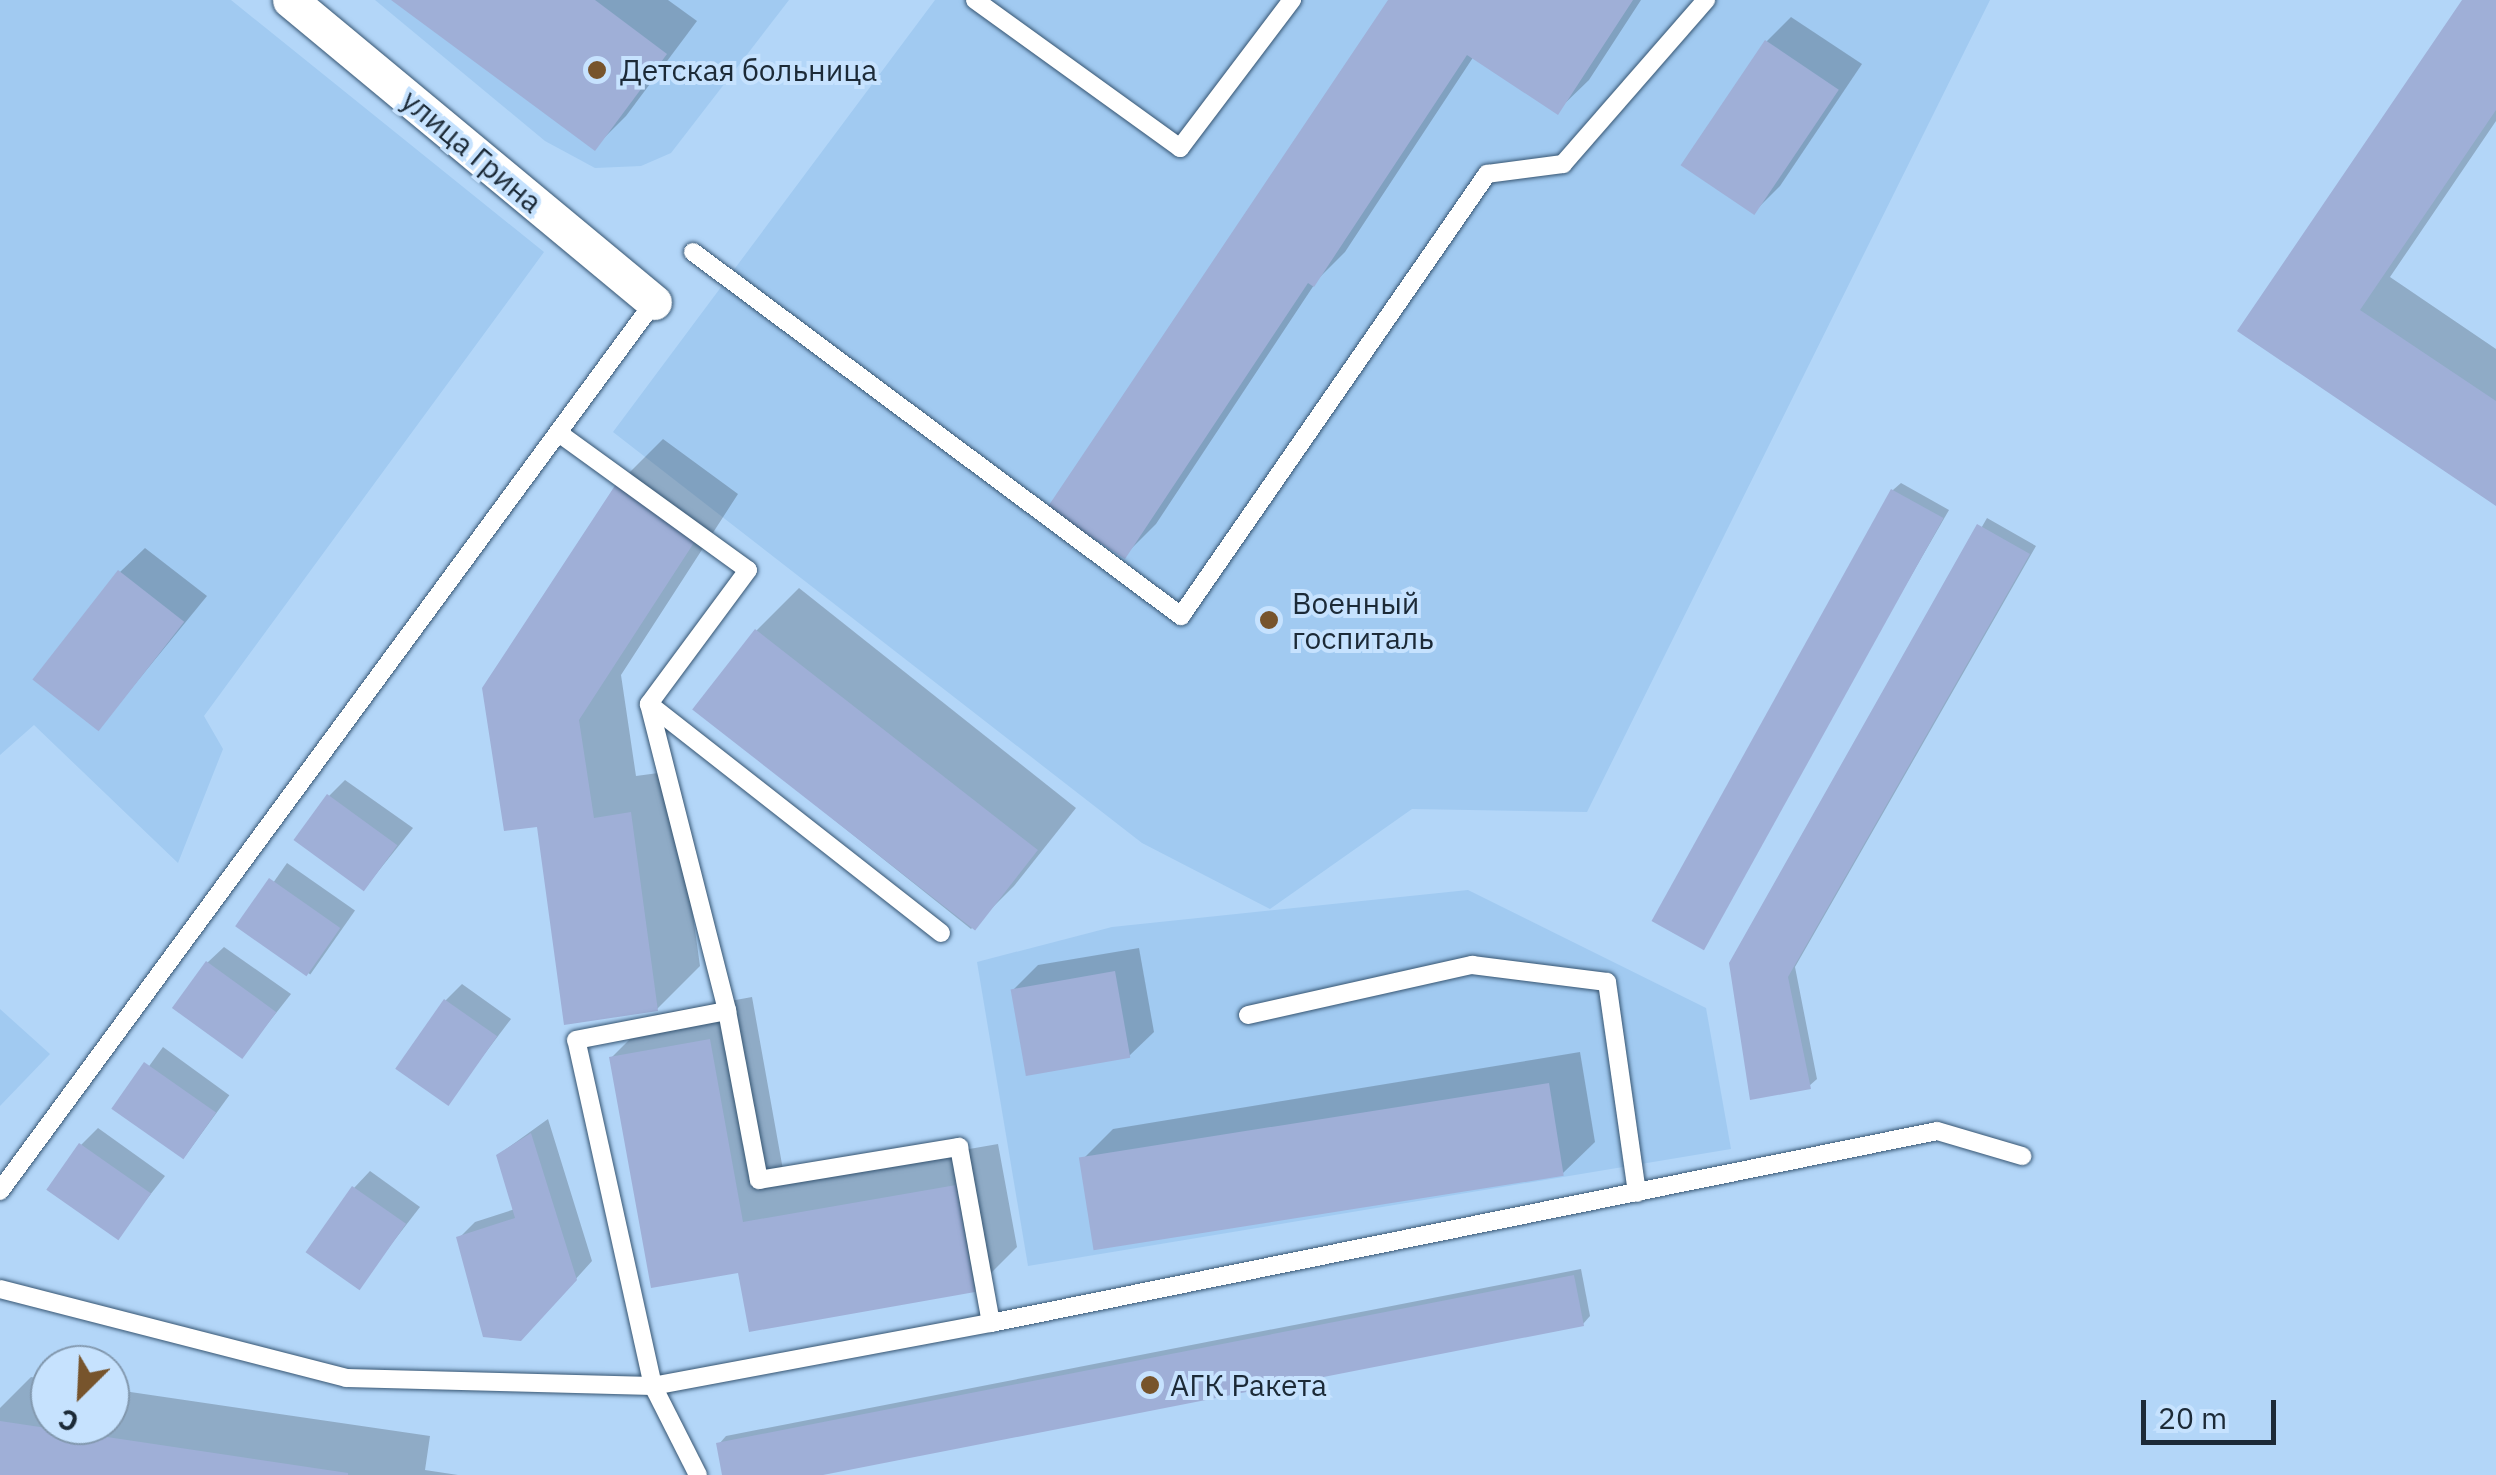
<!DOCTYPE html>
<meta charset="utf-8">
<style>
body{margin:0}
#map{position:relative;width:2496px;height:1475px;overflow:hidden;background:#b3d6f8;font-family:"IBM Plex Sans",sans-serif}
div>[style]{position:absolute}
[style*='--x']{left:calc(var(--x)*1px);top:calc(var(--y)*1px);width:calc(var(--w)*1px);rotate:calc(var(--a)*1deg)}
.built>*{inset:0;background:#a1caf1}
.shadow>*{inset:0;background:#0003;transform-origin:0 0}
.building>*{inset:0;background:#9fafd7;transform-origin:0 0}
.roads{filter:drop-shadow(0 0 2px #365572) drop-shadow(0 0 2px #365572)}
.lane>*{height:18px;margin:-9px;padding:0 9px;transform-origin:9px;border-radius:9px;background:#fff}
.street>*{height:35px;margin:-17.5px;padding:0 17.5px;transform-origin:17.5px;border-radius:17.5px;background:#fff}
.dots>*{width:28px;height:28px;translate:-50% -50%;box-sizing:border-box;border:5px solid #c6e2fe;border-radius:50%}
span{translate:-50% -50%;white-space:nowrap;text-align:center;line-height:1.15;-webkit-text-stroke:8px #c6e2fe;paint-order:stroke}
.poi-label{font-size:30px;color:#1c2a37}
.left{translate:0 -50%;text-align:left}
.street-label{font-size:30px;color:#1c2a37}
.north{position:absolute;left:30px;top:1345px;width:100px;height:100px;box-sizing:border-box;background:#c6e2fe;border:2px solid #8298ae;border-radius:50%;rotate:204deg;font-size:28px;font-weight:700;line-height:40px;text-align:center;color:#1c2a37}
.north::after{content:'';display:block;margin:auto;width:35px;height:45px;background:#77542c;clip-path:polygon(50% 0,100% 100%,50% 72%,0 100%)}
.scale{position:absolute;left:2141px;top:1400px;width:135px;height:45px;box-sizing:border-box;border:5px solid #1c2a37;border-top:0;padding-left:12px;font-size:30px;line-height:35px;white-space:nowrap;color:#1c2a37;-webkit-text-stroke:8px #c6e2fe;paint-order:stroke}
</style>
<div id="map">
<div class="built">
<i style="clip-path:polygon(0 0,231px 0,544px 252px,204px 716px,223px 749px,178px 863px,34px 725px,0 755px)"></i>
<i style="clip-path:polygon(375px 0,789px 0,671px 153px,641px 166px,595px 168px,545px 141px)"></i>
<i style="clip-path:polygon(935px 0,1990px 0,1587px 812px,1412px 809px,1270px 909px,1142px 843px,613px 432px)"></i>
<i style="clip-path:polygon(1468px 890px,1706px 1008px,1731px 1149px,1028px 1266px,977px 962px,1112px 927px)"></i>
<i style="clip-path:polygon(0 1009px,50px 1054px,0 1106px)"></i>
</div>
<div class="shadow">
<i style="clip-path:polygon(395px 0,668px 0,697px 21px,626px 116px,594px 148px)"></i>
<i style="clip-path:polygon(1390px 0,1641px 0,1589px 80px,1557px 111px,1474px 56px,1345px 252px,1318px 279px,1156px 524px,1125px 555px)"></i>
<i style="clip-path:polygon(2465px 0,2496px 0,2496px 121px,2390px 277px,2496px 349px,2496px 503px,2240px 331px)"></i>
<i style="clip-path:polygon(1791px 17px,1862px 64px,1780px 186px,1755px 211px,1767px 41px)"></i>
<i style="clip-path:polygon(663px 439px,738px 494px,621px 675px,636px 776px,673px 771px,700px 966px,657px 1009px,539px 824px,620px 482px)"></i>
<i style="clip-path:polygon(1901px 483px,1949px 510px,1698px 945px,1893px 490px)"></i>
<i style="clip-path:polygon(1987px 518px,2036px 546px,1795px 967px,1817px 1079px,1809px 1086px,1731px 963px)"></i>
<i style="clip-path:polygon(145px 548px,207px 596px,99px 728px,120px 572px)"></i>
<i style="clip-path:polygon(799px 588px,1076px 808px,1014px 886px,971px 929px,694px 708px,757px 630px)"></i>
<i style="clip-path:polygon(345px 780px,413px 828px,364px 889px,329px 796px)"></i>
<i style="left:287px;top:863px;width:83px;height:78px;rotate:35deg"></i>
<i style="clip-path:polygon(224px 947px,291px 994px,243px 1055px,207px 963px)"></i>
<i style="clip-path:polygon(1139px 948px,1154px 1032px,1129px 1056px,1013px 990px,1038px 965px)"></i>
<i style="clip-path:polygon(462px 984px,511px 1019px,448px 1102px,446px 1000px)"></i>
<i style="clip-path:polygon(752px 997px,785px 1181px,998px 1144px,1017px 1247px,974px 1290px,740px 1270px,611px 1058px,654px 1015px)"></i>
<i style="left:163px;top:1047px;width:82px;height:78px;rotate:36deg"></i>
<i style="clip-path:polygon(1580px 1052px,1595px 1142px,1563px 1173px,1082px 1160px,1113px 1129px)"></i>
<i style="clip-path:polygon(548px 1119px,592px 1261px,537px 1322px,459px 1238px,475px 1222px,515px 1209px,498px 1155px)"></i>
<i style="clip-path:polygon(98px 1128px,165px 1176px,116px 1238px,81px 1145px)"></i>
<i style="clip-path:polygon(370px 1171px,420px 1207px,359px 1286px,354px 1188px)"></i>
<i style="clip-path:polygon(1581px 1269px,1590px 1316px,1583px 1324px,810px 1475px,725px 1475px,719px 1444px,726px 1436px)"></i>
<i style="clip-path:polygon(31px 1377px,50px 1380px,50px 1425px,110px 1425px,110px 1389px,430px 1436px,425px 1470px,458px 1475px,0 1475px,0 1408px)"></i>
</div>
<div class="building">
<i style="clip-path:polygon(391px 0,595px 0,667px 54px,595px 151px)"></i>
<i style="clip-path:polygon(1388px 0,1633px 0,1558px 115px,1467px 55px,1314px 287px,1308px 283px,1125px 559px,1047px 508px)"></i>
<i style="clip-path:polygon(2462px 0,2496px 0,2496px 110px,2360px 310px,2496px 401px,2496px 506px,2237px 331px)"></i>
<i style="left:1765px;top:40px;width:89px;height:151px;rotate:34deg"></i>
<i style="clip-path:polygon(618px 481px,697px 538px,579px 720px,594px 818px,631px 812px,658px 1011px,564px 1025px,537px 827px,504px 831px,482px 688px)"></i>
<i style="left:1891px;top:489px;width:60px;height:494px;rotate:29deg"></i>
<i style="clip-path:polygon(1977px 524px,2030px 554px,1788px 977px,1811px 1089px,1750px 1100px,1729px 963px)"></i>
<i style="left:118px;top:570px;width:84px;height:139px;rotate:38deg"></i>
<i style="left:755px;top:629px;width:359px;height:102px;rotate:38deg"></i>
<i style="left:327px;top:794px;width:87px;height:57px;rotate:36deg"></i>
<i style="left:269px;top:878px;width:87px;height:59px;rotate:35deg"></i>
<i style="left:206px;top:961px;width:87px;height:58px;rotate:36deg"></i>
<i style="left:1115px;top:971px;width:88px;height:106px;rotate:80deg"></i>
<i style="left:444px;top:999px;width:65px;height:85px;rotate:35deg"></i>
<i style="clip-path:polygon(710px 1039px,743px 1222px,956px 1185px,975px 1292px,749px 1332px,738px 1273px,651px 1288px,609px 1057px)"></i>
<i style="left:144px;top:1062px;width:88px;height:57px;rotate:35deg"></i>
<i style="left:1549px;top:1083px;width:94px;height:476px;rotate:81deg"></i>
<i style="clip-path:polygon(531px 1133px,577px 1280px,521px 1341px,483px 1337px,456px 1237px,515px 1218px,496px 1155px)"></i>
<i style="left:79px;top:1143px;width:88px;height:57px;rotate:35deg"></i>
<i style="left:352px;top:1186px;width:66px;height:81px;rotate:35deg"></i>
<i style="clip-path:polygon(1574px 1275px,1584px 1326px,823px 1475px,722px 1475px,716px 1443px)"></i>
<i style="clip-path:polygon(0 1421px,348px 1473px,348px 1475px,0 1475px)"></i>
</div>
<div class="roads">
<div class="lane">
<i style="--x:975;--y:0;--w:253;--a:35.8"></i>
<i style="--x:1180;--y:148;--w:186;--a:-52.9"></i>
<i style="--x:693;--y:252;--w:609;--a:36.72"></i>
<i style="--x:1181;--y:616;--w:538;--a:-55.3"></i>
<i style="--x:1487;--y:174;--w:77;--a:-7.5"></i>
<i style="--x:1563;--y:164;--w:218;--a:-48.9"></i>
<i style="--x:560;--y:434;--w:232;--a:35.9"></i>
<i style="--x:748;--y:570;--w:167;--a:126.5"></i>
<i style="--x:649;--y:704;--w:317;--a:75.7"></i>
<i style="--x:727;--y:1011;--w:172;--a:79.3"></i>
<i style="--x:759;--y:1180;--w:203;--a:-9.4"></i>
<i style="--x:959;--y:1147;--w:179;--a:79.7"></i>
<i style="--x:649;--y:704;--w:371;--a:38.1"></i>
<i style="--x:1248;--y:1015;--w:230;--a:-12.6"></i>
<i style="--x:1472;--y:965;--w:136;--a:7.2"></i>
<i style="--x:1607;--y:982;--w:213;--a:81.9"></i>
<i style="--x:0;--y:1191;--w:1104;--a:-53.66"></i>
<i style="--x:0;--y:1289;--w:357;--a:14.4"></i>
<i style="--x:346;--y:1378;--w:307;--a:1.5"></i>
<i style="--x:653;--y:1386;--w:344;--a:-10.6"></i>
<i style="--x:991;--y:1323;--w:965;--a:-11.47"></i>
<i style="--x:1937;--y:1131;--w:89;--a:16.4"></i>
<i style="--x:698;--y:1475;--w:100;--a:-116.8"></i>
<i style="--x:653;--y:1386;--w:354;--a:-102.5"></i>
<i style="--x:576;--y:1040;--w:154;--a:-10.9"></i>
</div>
<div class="street">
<i style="--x:290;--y:0;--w:473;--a:39.7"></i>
</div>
</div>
<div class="dots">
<i style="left:597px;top:70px;background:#77542c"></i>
<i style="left:1269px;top:620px;background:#77542c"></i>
<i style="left:1150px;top:1385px;background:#77542c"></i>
</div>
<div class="poi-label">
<span class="left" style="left:620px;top:70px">Детская больница</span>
<span class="left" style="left:1292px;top:620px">Военный<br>госпиталь</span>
<span class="left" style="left:1170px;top:1385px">АГК Ракета</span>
</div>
<div class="street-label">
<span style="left:472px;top:151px;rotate:40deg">улица Грина</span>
</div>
<div class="north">С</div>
<div class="scale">20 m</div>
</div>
